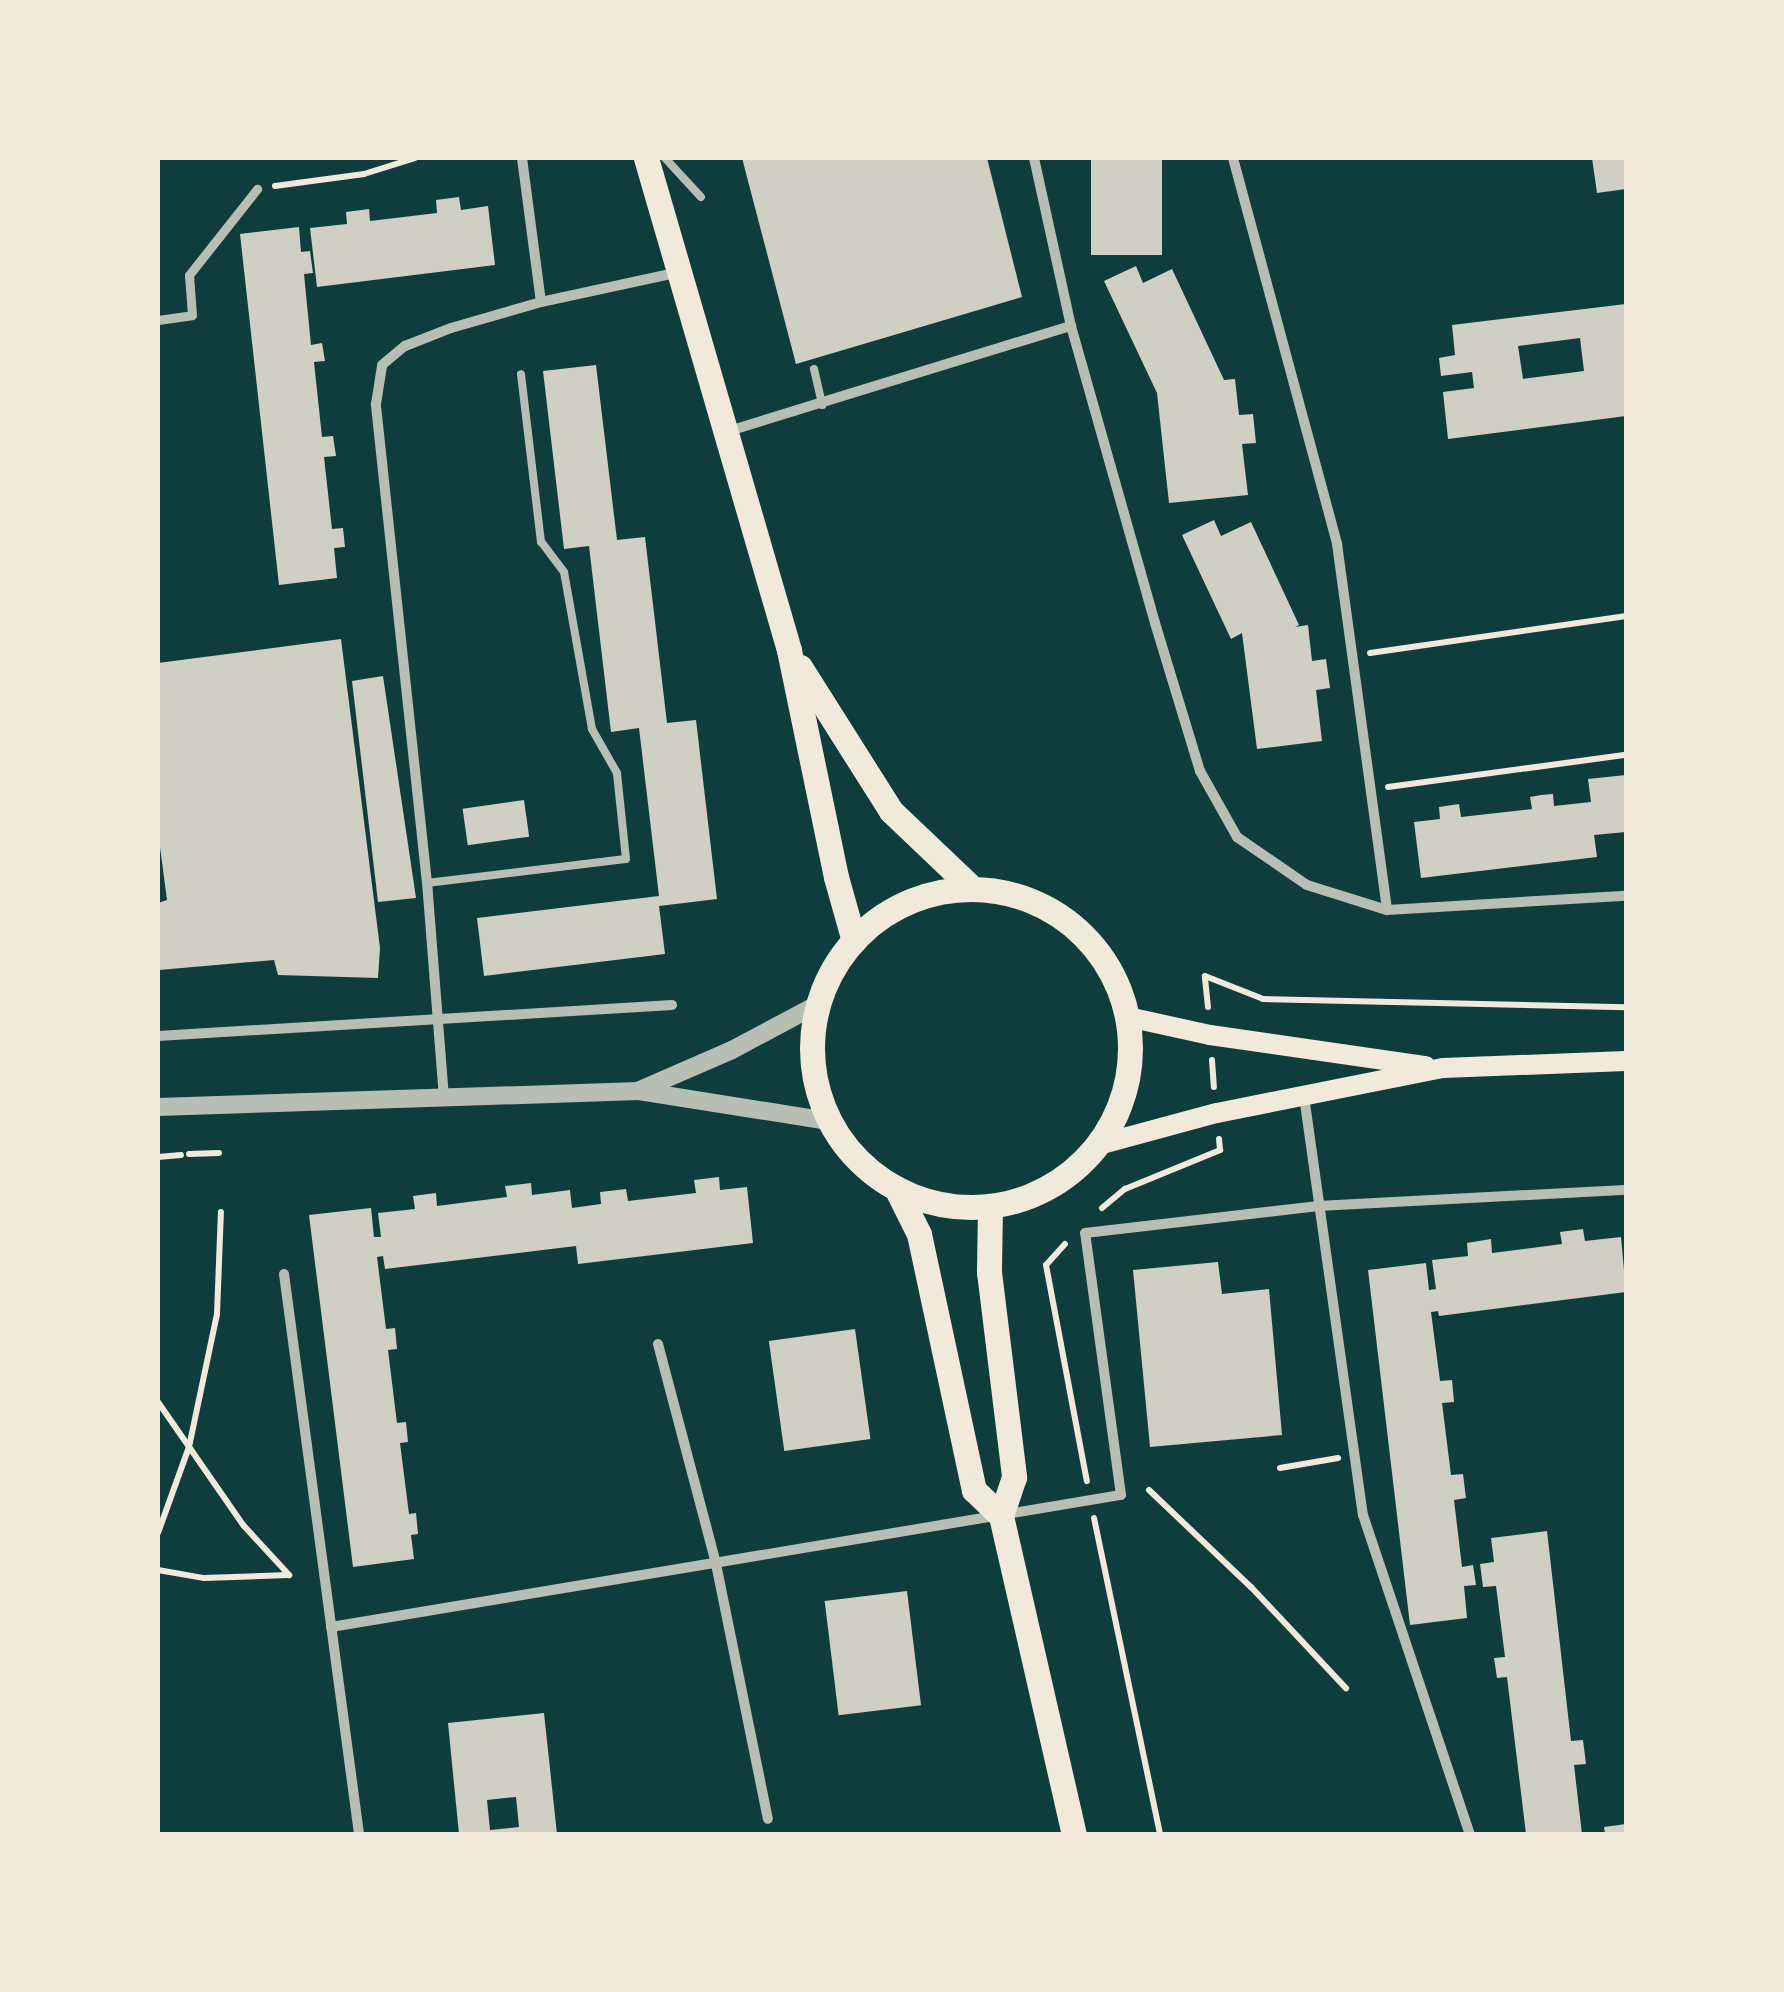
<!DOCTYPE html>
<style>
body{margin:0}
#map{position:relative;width:1784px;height:1992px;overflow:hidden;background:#0f3d3e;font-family:Barlow,sans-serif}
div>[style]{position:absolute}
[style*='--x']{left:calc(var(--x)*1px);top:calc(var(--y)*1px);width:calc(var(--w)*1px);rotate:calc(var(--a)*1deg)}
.building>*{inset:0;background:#cfcfc3;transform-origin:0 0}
.path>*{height:6px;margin:-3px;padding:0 3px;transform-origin:3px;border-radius:3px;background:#f1e9da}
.service>*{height:8px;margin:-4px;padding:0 4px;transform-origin:4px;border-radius:4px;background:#b8beb3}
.pedestrian>*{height:9px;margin:-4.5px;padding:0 4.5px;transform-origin:4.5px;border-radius:4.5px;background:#b8beb3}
.minor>*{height:10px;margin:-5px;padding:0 5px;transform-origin:5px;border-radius:5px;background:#b8beb3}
.tertiary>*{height:18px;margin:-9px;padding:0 9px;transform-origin:9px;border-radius:9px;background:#b8beb3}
.secondary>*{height:20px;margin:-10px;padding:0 10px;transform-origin:10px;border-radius:10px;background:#f1e9da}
.primary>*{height:25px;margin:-12.5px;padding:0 12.5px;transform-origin:12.5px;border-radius:12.5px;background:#f1e9da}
.primary>.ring{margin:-12.5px;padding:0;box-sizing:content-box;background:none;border:25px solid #f1e9da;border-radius:50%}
span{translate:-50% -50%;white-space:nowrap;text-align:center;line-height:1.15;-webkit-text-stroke:10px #f1e9da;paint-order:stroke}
.frame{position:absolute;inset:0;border:160px solid #f1e9da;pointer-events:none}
</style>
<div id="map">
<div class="building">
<i style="clip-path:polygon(742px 158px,987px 158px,1022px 297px,796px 364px)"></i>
<i style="left:1091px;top:158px;width:71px;height:97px"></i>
<i style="clip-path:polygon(1592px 158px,1626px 158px,1626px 189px,1597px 193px)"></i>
<i style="clip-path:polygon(459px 197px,461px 210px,488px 206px,495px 265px,317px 287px,310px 228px,347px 224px,346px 212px,369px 209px,370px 221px,437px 213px,436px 200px)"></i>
<i style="clip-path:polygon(299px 227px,301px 252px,310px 251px,313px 273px,304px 274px,311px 345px,322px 343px,325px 361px,314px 362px,322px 437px,333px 436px,336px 456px,324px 457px,332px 529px,343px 528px,345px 547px,334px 548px,337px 578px,279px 585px,240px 234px)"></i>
<i style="clip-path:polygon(1136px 266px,1143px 283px,1172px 269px,1224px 380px,1235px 379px,1239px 415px,1253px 414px,1256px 443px,1242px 444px,1248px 495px,1169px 503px,1157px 393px,1104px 281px)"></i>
<i style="clip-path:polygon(evenodd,1626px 304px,1626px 416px,1448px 439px,1443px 392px,1474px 388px,1472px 372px,1441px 376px,1439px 358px,1455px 355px,1452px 325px,1626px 304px,1580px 338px,1584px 371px,1523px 379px,1518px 346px,1580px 338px)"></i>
<i style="clip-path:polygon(596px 365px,617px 540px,645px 537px,667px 723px,696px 720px,717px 899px,659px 906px,665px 954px,484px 976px,477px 918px,659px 896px,639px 728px,611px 732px,589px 546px,564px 549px,543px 371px)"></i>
<i style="clip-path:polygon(1214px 520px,1221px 536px,1251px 522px,1299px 625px,1295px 627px,1308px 625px,1312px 661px,1326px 659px,1330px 688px,1316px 690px,1322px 741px,1257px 749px,1242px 633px,1231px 639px,1182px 535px)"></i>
<i style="clip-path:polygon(341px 639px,380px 948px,378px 978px,278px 975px,274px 960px,159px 970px,158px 903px,167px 900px,158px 832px,158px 663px)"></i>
<i style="clip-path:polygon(383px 676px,416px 898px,378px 902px,352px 681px)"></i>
<i style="clip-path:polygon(1626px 775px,1626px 832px,1594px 835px,1597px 857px,1421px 878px,1414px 822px,1440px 819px,1439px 807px,1459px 804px,1461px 817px,1532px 809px,1530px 797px,1541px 795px,1553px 794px,1554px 806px,1591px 802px,1588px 779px)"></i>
<i style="left:524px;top:800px;width:37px;height:62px;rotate:82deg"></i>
<i style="clip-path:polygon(719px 1177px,720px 1190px,747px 1187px,753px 1243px,578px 1264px,576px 1246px,385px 1269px,383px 1256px,377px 1257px,386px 1329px,395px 1328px,397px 1349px,388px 1350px,397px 1423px,406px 1422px,408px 1442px,400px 1443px,409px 1514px,416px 1513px,418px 1534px,411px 1535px,414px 1559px,353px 1567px,309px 1215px,371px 1208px,374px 1237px,381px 1237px,378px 1213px,415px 1209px,413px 1196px,436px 1193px,437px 1206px,507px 1197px,505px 1186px,531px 1183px,532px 1195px,570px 1190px,572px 1208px,601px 1204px,600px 1192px,626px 1189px,628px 1201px,696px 1193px,694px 1180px)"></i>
<i style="clip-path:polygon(1583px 1229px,1585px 1241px,1621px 1237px,1626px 1292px,1439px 1316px,1438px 1311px,1431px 1312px,1440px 1381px,1452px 1380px,1454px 1402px,1442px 1403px,1451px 1475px,1463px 1474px,1466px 1498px,1454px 1500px,1462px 1567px,1473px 1565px,1476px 1585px,1464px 1586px,1467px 1618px,1410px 1625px,1368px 1270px,1426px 1263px,1429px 1290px,1436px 1289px,1432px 1260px,1468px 1256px,1467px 1243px,1491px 1239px,1492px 1253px,1562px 1244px,1560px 1232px)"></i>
<i style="clip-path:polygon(1218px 1262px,1222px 1294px,1269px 1289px,1282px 1435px,1150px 1447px,1133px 1270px)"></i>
<i style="left:855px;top:1329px;width:111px;height:87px;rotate:82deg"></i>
<i style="clip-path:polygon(1547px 1531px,1571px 1741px,1583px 1740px,1586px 1764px,1574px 1765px,1582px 1834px,1526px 1834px,1507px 1677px,1497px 1678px,1494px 1658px,1505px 1657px,1496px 1586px,1483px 1587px,1480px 1564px,1494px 1562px,1491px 1538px)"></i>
<i style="left:907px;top:1591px;width:115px;height:83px;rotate:83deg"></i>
<i style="clip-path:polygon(evenodd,544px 1713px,557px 1834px,459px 1834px,448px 1723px,544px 1713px,516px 1797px,519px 1827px,490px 1830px,487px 1800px,516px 1797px)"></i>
<i style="clip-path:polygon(1626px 1824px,1626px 1834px,1605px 1834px,1604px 1827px)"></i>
</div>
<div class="path">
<i style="--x:275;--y:186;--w:90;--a:-7.7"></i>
<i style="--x:364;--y:174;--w:53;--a:-17.4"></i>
<i style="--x:1370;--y:653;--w:259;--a:-8.2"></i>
<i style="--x:1388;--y:787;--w:240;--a:-7.7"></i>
<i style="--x:1208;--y:1007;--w:31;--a:-96"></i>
<i style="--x:1205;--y:976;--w:62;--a:21.6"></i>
<i style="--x:1263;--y:999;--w:363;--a:1.3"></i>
<i style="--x:1212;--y:1060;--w:27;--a:86"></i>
<i style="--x:189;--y:1154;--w:30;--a:-2"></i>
<i style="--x:158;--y:1157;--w:23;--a:-5"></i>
<i style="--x:1102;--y:1208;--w:30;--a:-40"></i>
<i style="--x:1125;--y:1189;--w:103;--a:-22.3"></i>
<i style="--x:1220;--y:1150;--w:11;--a:-95"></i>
<i style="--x:1065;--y:1244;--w:28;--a:132"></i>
<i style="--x:1046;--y:1265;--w:220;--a:79.3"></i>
<i style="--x:158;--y:1402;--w:151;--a:55.3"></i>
<i style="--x:244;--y:1526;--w:67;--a:47.4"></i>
<i style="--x:1280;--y:1468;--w:59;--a:-9.8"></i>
<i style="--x:1149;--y:1490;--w:141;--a:43.6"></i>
<i style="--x:1251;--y:1587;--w:139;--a:46.8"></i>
<i style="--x:1094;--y:1518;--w:323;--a:78.2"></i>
<i style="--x:158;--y:1533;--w:91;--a:-70.2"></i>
<i style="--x:189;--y:1447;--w:136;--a:-78.1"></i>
<i style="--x:217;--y:1314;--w:102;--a:-87.8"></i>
<i style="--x:158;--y:1570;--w:47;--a:9.9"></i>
<i style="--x:204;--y:1578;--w:84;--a:-2"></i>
</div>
<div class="service">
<i style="--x:665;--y:158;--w:53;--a:47.3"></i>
<i style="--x:814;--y:369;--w:37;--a:77"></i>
<i style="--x:427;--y:883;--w:200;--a:-6.9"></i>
<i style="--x:626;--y:859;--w:86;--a:-96"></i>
<i style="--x:617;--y:773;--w:51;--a:-119.6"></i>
<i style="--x:592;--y:729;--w:159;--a:-100.1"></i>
<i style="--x:564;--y:572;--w:38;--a:-127"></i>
<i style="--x:541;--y:542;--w:169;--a:-96.8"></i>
</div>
<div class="pedestrian">
<i style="--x:158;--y:320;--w:34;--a:-8"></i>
<i style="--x:192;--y:315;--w:40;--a:-94.3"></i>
<i style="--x:189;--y:275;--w:110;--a:-51.7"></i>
</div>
<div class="minor">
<i style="--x:522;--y:158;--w:145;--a:82.5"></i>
<i style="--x:1034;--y:158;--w:172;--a:77.6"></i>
<i style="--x:1071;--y:326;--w:309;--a:74.2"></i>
<i style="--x:1155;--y:623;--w:155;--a:73.1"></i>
<i style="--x:1200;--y:771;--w:76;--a:60.7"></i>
<i style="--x:1237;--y:837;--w:85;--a:34.4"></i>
<i style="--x:1307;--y:885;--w:84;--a:17.4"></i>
<i style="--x:1387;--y:910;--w:239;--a:-3.4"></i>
<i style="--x:1233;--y:158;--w:400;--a:74.9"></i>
<i style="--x:1337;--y:544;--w:369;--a:82.2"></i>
<i style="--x:729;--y:431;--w:358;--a:-17.1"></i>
<i style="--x:158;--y:1036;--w:515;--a:-3.45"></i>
<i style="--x:1304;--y:1096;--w:423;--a:82"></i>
<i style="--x:1363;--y:1515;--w:336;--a:71.5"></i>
<i style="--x:444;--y:1098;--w:216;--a:-94.5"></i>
<i style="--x:427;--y:883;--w:482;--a:-96.1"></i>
<i style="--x:376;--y:404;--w:39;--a:-81"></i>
<i style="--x:382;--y:365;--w:30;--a:-40"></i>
<i style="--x:405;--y:346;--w:49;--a:-21.4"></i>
<i style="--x:451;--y:328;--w:94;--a:-16.1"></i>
<i style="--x:541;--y:302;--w:142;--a:-12.2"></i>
<i style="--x:284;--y:1274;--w:565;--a:82.37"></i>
<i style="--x:658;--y:1344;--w:228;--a:75.2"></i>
<i style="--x:716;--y:1564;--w:260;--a:78.5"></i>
<i style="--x:331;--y:1627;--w:801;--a:-9.49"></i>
<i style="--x:1121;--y:1495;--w:264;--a:-97.8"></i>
<i style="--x:1085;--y:1233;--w:235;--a:-6.6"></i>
<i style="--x:1318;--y:1206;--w:308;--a:-3"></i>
</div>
<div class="tertiary">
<i style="--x:640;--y:1090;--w:100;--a:-23.5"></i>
<i style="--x:732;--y:1050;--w:98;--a:-28.1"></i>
<i style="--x:158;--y:1107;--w:481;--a:-1.9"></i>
<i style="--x:639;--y:1091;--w:192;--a:9"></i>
</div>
<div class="secondary">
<i style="--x:1128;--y:1017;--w:84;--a:12.4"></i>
<i style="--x:1210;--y:1035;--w:218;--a:8.2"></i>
<i style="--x:1098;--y:1145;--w:123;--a:-15.1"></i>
<i style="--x:1217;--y:1113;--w:230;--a:-11.3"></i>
<i style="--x:1443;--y:1068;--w:183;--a:-2.2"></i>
</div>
<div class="primary">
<i style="--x:646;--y:158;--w:512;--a:73.79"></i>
<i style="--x:789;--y:650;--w:232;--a:78.3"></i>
<i style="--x:836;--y:877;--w:66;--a:74.3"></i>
<i style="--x:800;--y:667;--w:170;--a:57.7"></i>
<i style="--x:891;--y:811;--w:113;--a:43.6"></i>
<i class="ring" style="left:812px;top:889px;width:293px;height:293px"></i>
<i style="--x:896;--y:1188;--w:51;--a:63.4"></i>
<i style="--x:919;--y:1234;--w:262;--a:77.9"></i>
<i style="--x:974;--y:1490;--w:37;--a:44"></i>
<i style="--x:990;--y:1206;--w:66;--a:90.9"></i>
<i style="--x:989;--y:1272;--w:207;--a:83"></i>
<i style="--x:1014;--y:1477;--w:41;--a:108.4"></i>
<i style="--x:1001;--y:1516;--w:326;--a:77.1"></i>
</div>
<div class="frame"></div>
</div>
